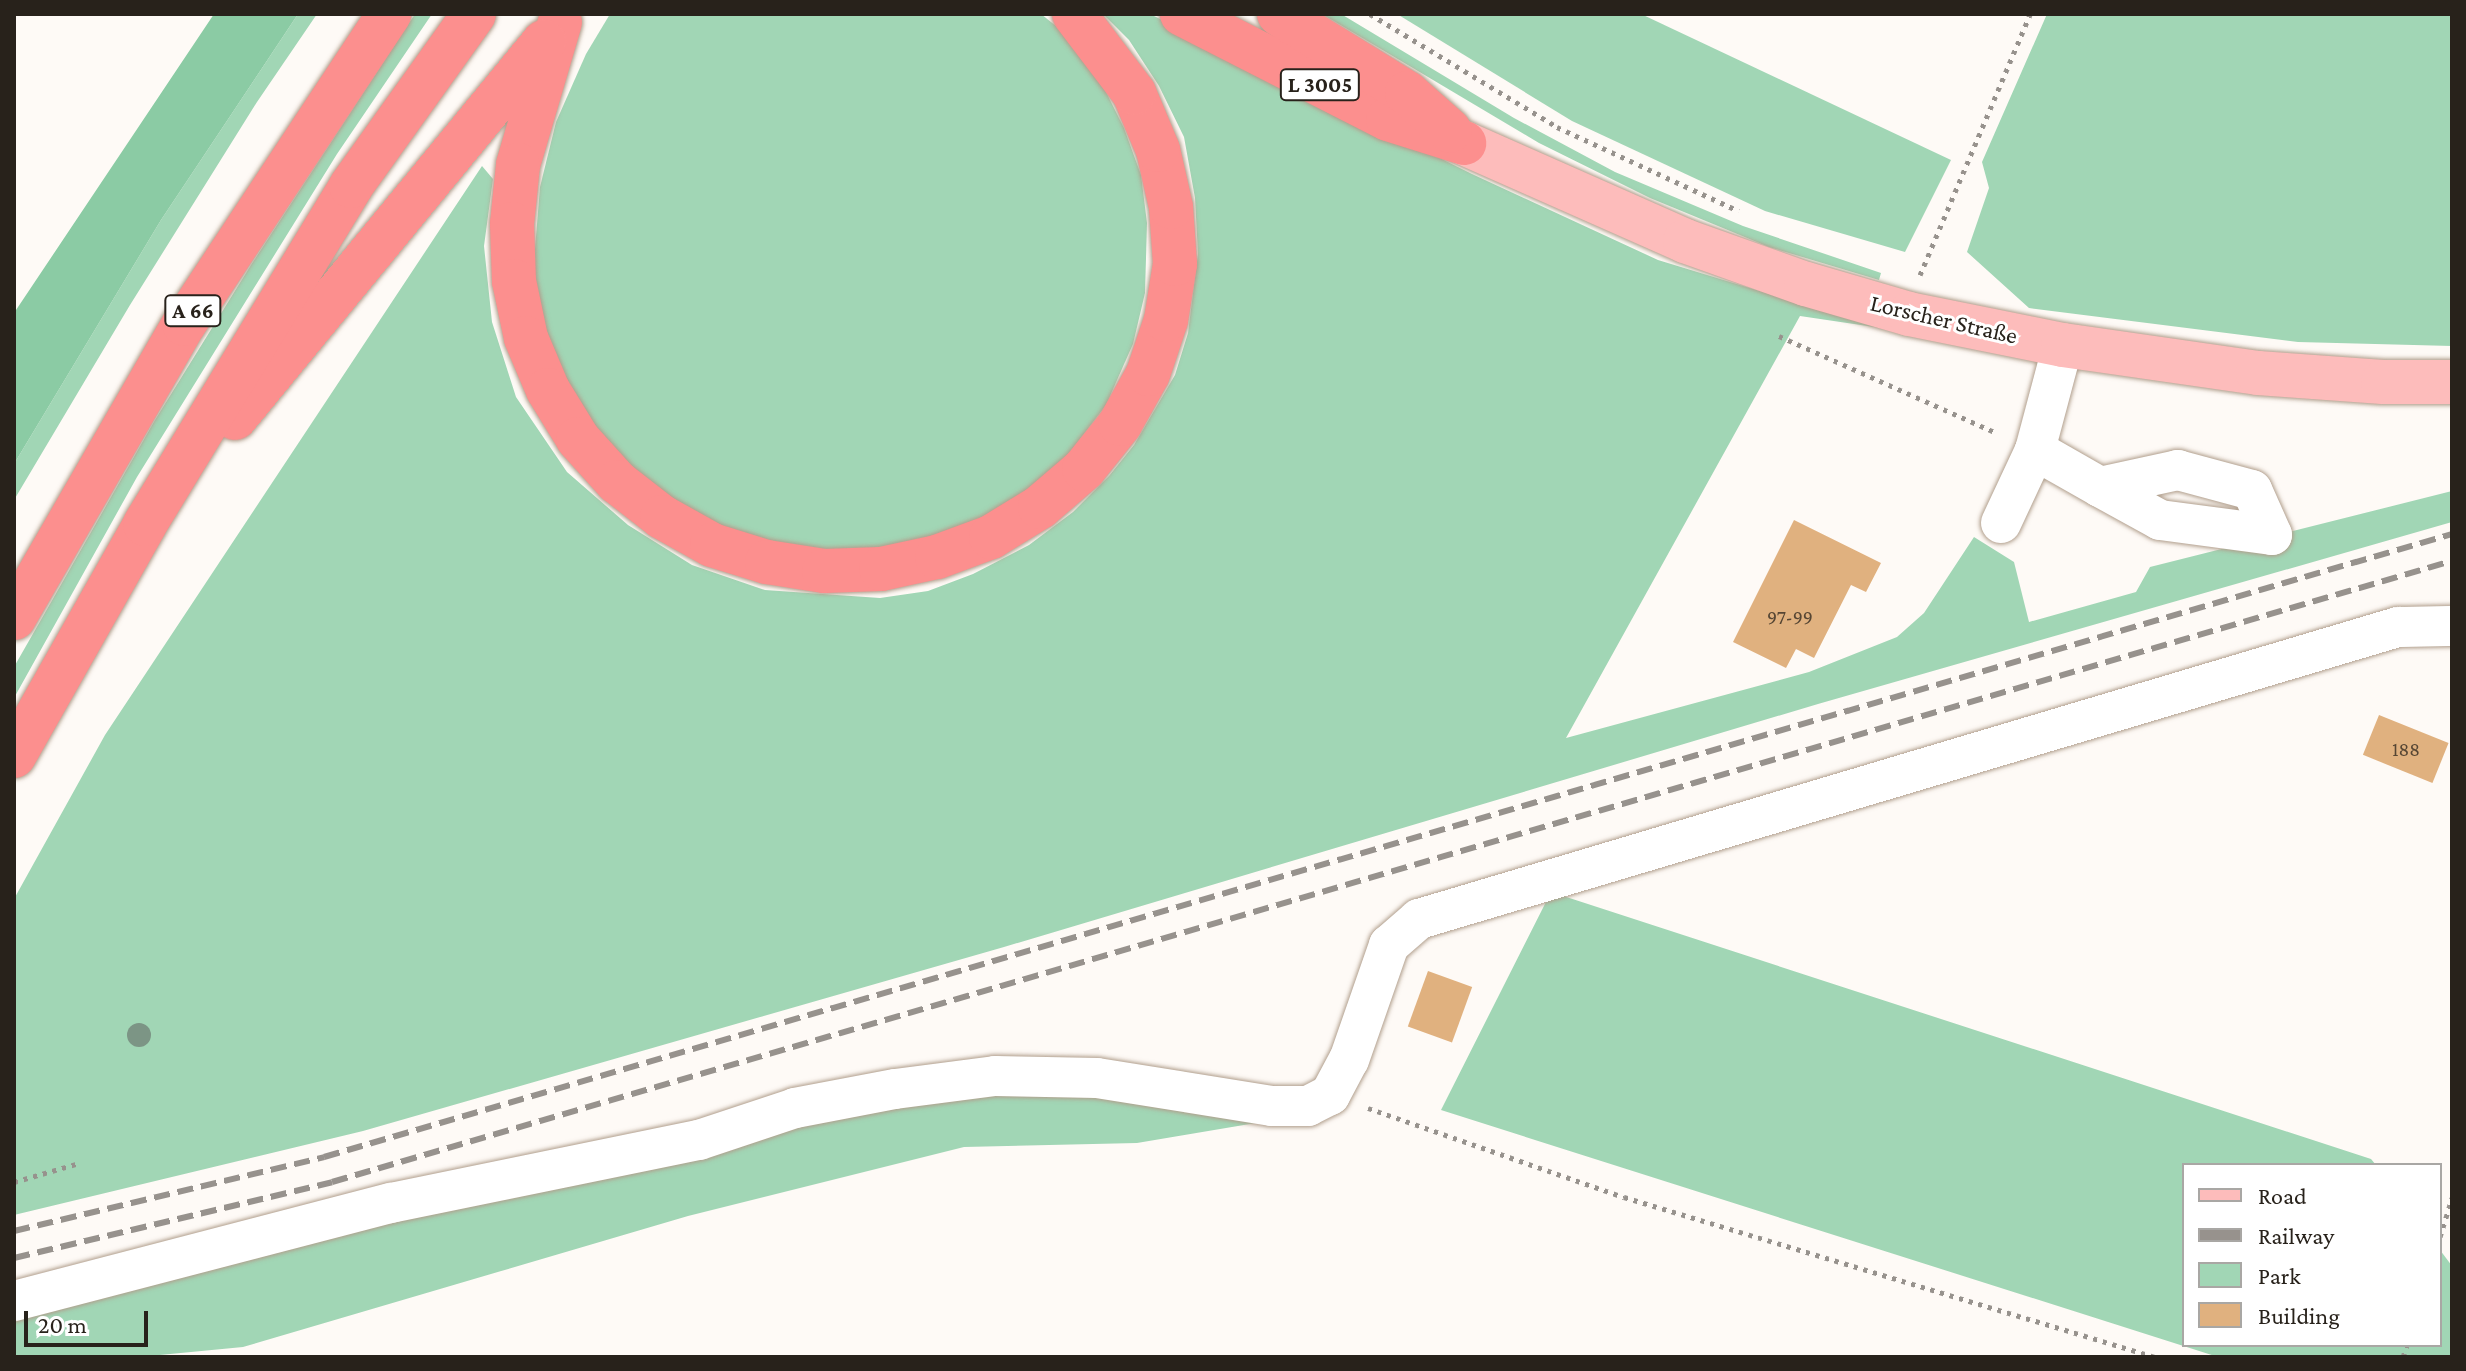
<!DOCTYPE html>
<meta charset="utf-8">
<style>
body{margin:0}
#map{position:relative;width:2466px;height:1371px;overflow:hidden;background:#fefaf6;font-family:"Crimson Pro",serif}
div>[style]{position:absolute}
[style*='--x']{left:calc(var(--x)*1px);top:calc(var(--y)*1px);width:calc(var(--w)*1px);rotate:calc(var(--a)*1deg)}
.green>*{inset:0;background:#a1d6b5}
.forest>*{inset:0;background:#8bcba4}
.building>*{inset:0;background:#e0b17f;transform-origin:0 0}
.path>*{height:5px;margin-top:-2.5px;transform-origin:0;background:repeating-linear-gradient(90deg,#97928d 0 4px,transparent 0 10px)}
.roads{filter:drop-shadow(0 0 2px #b19f8d) drop-shadow(0 0 2px #b19f8d)}
.minor>*{height:40px;margin:-20px;padding:0 20px;transform-origin:20px;border-radius:20px;background:#fff}
.major>*{height:44px;margin:-22px;padding:0 22px;transform-origin:22px;border-radius:22px;background:#fdbcbb}
.highway>*{height:44px;margin:-22px;padding:0 22px;transform-origin:22px;border-radius:22px;background:#fc8f8e}
.rail>*{height:6px;margin-top:-3px;transform-origin:0;background:repeating-linear-gradient(90deg,#97928d 0 16px,transparent 0 24px)}
.trees>*{width:24px;height:24px;margin:-12px;border-radius:50%;background:#7c9585}
span{translate:-50% -50%;white-space:nowrap;text-align:center;line-height:1.15;-webkit-text-stroke:6px #fff;paint-order:stroke}
.number-label{font-size:20px;color:#564634}
.number-label span{-webkit-text-stroke-width:0}
.shield-label span{padding:2px 6px;background:#fff;border:2px solid;border-radius:6px;-webkit-text-stroke-width:0}
.shield-label{font-size:22px;color:#28221b;font-weight:700}
.street-label{font-size:24px;color:#28221b}
.frame{position:absolute;inset:0;border:16px solid #28221b;pointer-events:none}
.legend{position:absolute;left:2182px;top:1163px;width:260px;height:184px;box-sizing:border-box;background:#fff;border:2px solid #a9a7a4;margin:0;padding:10px 14px;list-style:none;font-size:24px;color:#28221b}
.legend li{display:flex;align-items:center;gap:16px;height:40px}
.legend b{width:40px;border:2px solid #a9a7a4}
.scale{position:absolute;left:24px;top:1311px;width:124px;height:36px;box-sizing:border-box;border:4px solid #28221b;border-top:0;padding-left:10px;font-size:24px;line-height:28px;white-space:nowrap;color:#28221b;-webkit-text-stroke:6px #fff;paint-order:stroke}
</style>
<div id="map">
<div class="green">
<i style="clip-path:polygon(298px 14px,317px 14px,257px 102px,130px 305px,14px 500px,14px 464px,161px 220px)"></i>
<i style="clip-path:polygon(415px 14px,432px 14px,337px 154px,137px 477px,14px 698px,14px 667px,155px 420px,251px 265px)"></i>
<i style="clip-path:polygon(610px 14px,1041px 14px,1071px 38px,1097px 74px,1124px 128px,1141px 175px,1147px 223px,1145px 293px,1133px 344px,1106px 405px,1067px 456px,1032px 493px,984px 519px,922px 543px,875px 552px,780px 548px,698px 520px,636px 471px,598px 431px,565px 382px,547px 333px,533px 274px,540px 187px,556px 122px,586px 54px)"></i>
<i style="clip-path:polygon(1103px 14px,1150px 14px,1472px 174px,1658px 260px,1881px 328px,1800px 316px,1566px 738px,1809px 672px,1897px 637px,1924px 613px,1974px 537px,2014px 562px,2029px 622px,2136px 592px,2150px 567px,2452px 491px,2452px 522px,1818px 704px,1004px 947px,363px 1131px,14px 1215px,14px 899px,105px 735px,482px 166px,493px 179px,484px 246px,492px 322px,516px 397px,567px 472px,628px 525px,692px 565px,765px 590px,880px 598px,928px 591px,973px 574px,1029px 545px,1073px 512px,1109px 476px,1134px 445px,1175px 375px,1188px 333px,1198px 254px,1195px 198px,1184px 137px,1159px 86px,1129px 40px)"></i>
<i style="clip-path:polygon(1322px 14px,1341px 14px,1514px 118px,1615px 172px,1743px 226px,1881px 273px,1879px 280px,1769px 247px,1650px 198px,1539px 143px)"></i>
<i style="clip-path:polygon(1397px 14px,1641px 14px,1951px 160px,1905px 252px,1765px 211px,1572px 121px)"></i>
<i style="clip-path:polygon(2047px 14px,2452px 14px,2452px 346px,2298px 342px,2029px 308px,1967px 252px,1989px 188px,1982px 162px)"></i>
<i style="clip-path:polygon(1551px 892px,2371px 1159px,2376px 1165px,2184px 1165px,2184px 1345px,2440px 1345px,2440px 1250px,2452px 1266px,2452px 1357px,2218px 1357px,1441px 1110px)"></i>
<i style="clip-path:polygon(1077px 1084px,1310px 1114px,1137px 1143px,964px 1147px,688px 1216px,243px 1347px,139px 1357px,14px 1357px,14px 1318px,854px 1105px)"></i>
</div>
<div class="forest">
<i style="clip-path:polygon(214px 14px,298px 14px,161px 220px,14px 464px,14px 313px)"></i>
</div>
<div class="building">
<i style="clip-path:polygon(1794px 520px,1881px 563px,1866px 592px,1851px 585px,1814px 658px,1796px 649px,1786px 668px,1733px 642px)"></i>
<i style="left:2379px;top:715px;width:75px;height:43px;rotate:22deg"></i>
<i style="left:1428px;top:971px;width:47px;height:59px;rotate:20deg"></i>
</div>
<div class="path">
<i style="--x:1370;--y:14;--w:218;--a:31.1"></i>
<i style="--x:1557;--y:127;--w:200;--a:24.8"></i>
<i style="--x:1920;--y:275;--w:283;--a:-67.1"></i>
<i style="--x:1779;--y:336;--w:239;--a:24"></i>
<i style="--x:1368;--y:1108;--w:271;--a:19.2"></i>
<i style="--x:1624;--y:1197;--w:555;--a:16.77"></i>
<i style="--x:14;--y:1182;--w:65;--a:-16.2"></i>
<i style="--x:2440;--y:1237;--w:41;--a:-72.9"></i>
<i style="--x:2403;--y:1357;--w:13;--a:-72"></i>
</div>
<div class="roads">
<div class="minor">
<i style="--x:2035;--y:450;--w:75;--a:29.6"></i>
<i style="--x:2100;--y:487;--w:68;--a:28.8"></i>
<i style="--x:2160;--y:520;--w:113;--a:7.6"></i>
<i style="--x:2272;--y:535;--w:49;--a:-114"></i>
<i style="--x:2252;--y:490;--w:77;--a:-164.9"></i>
<i style="--x:2178;--y:470;--w:80;--a:167.7"></i>
<i style="--x:2001;--y:523;--w:81;--a:-65"></i>
<i style="--x:2035;--y:450;--w:109;--a:-75.1"></i>
<i style="--x:14;--y:1301;--w:390;--a:-14.6"></i>
<i style="--x:391;--y:1203;--w:314;--a:-11.6"></i>
<i style="--x:699;--y:1140;--w:101;--a:-18.4"></i>
<i style="--x:795;--y:1108;--w:102;--a:-10.8"></i>
<i style="--x:895;--y:1089;--w:101;--a:-7.4"></i>
<i style="--x:995;--y:1076;--w:102;--a:1.1"></i>
<i style="--x:1097;--y:1078;--w:177;--a:9.1"></i>
<i style="--x:1272;--y:1106;--w:36;--a:0"></i>
<i style="--x:1308;--y:1106;--w:25;--a:-27"></i>
<i style="--x:1330;--y:1095;--w:40;--a:-62"></i>
<i style="--x:1349;--y:1060;--w:122;--a:-70.8"></i>
<i style="--x:1389;--y:945;--w:40;--a:-41"></i>
<i style="--x:1419;--y:919;--w:1022;--a:-16.61"></i>
<i style="--x:2398;--y:627;--w:54;--a:-1.1"></i>
</div>
<div class="major">
<i style="--x:1464;--y:143;--w:242;--a:23.9"></i>
<i style="--x:1685;--y:241;--w:128;--a:19.6"></i>
<i style="--x:1806;--y:284;--w:107;--a:16.2"></i>
<i style="--x:1909;--y:314;--w:157;--a:11.4"></i>
<i style="--x:2063;--y:345;--w:197;--a:8.2"></i>
<i style="--x:2258;--y:373;--w:125;--a:4.1"></i>
<i style="--x:2383;--y:382;--w:69;--a:0"></i>
</div>
<div class="highway">
<i style="--x:1182;--y:14;--w:231;--a:27"></i>
<i style="--x:1388;--y:119;--w:80;--a:17.5"></i>
<i style="--x:1279;--y:14;--w:150;--a:31.7"></i>
<i style="--x:1407;--y:93;--w:57;--a:41.5"></i>
<i style="--x:560;--y:22;--w:149;--a:106.4"></i>
<i style="--x:518;--y:165;--w:59;--a:95.8"></i>
<i style="--x:512;--y:224;--w:57;--a:88"></i>
<i style="--x:514;--y:281;--w:58;--a:78.1"></i>
<i style="--x:526;--y:338;--w:56;--a:67.1"></i>
<i style="--x:548;--y:390;--w:57;--a:58.5"></i>
<i style="--x:578;--y:439;--w:58;--a:47.8"></i>
<i style="--x:617;--y:482;--w:57;--a:37.9"></i>
<i style="--x:662;--y:517;--w:57;--a:29.2"></i>
<i style="--x:712;--y:545;--w:58;--a:17.2"></i>
<i style="--x:767;--y:562;--w:58;--a:9"></i>
<i style="--x:824;--y:571;--w:57;--a:-2"></i>
<i style="--x:881;--y:569;--w:57;--a:-12.1"></i>
<i style="--x:937;--y:557;--w:58;--a:-20.3"></i>
<i style="--x:991;--y:537;--w:57;--a:-31.5"></i>
<i style="--x:1040;--y:507;--w:58;--a:-40.8"></i>
<i style="--x:1084;--y:469;--w:58;--a:-51.3"></i>
<i style="--x:1120;--y:424;--w:57;--a:-60.8"></i>
<i style="--x:1148;--y:374;--w:57;--a:-71.6"></i>
<i style="--x:1166;--y:320;--w:57;--a:-80.9"></i>
<i style="--x:1175;--y:264;--w:57;--a:-94"></i>
<i style="--x:1171;--y:207;--w:58;--a:-102.8"></i>
<i style="--x:1158;--y:150;--w:62;--a:-112.8"></i>
<i style="--x:1134;--y:93;--w:99;--a:-127.2"></i>
<i style="--x:235;--y:418;--w:487;--a:-50.6"></i>
<i style="--x:14;--y:618;--w:340;--a:-60"></i>
<i style="--x:184;--y:324;--w:372;--a:-56.5"></i>
<i style="--x:14;--y:756;--w:266;--a:-60.5"></i>
<i style="--x:145;--y:524;--w:396;--a:-58.6"></i>
<i style="--x:351;--y:186;--w:211;--a:-54.4"></i>
</div>
</div>
<div class="rail">
<i style="--x:14;--y:1231;--w:319;--a:-13.4"></i>
<i style="--x:324;--y:1157;--w:2217;--a:-16.32"></i>
<i style="--x:14;--y:1258;--w:327;--a:-13.4"></i>
<i style="--x:332;--y:1182;--w:2209;--a:-16.33"></i>
</div>
<div class="trees">
<i style="left:139px;top:1035px"></i>
</div>
<div class="number-label">
<span style="left:1790px;top:617px">97-99</span>
<span style="left:2406px;top:749px">188</span>
</div>
<div class="shield-label">
<span style="left:1320px;top:85px">L 3005</span>
<span style="left:193px;top:311px">A 66</span>
</div>
<div class="street-label">
<span style="left:1944px;top:319px;rotate:13deg">Lorscher Straße</span>
</div>
<div class="frame"></div>
<ul class="legend">
<li><b style="height:10px;background:#fdbcbb"></b>Road</li>
<li><b style="height:10px;background:#97928d"></b>Railway</li>
<li><b style="height:22px;background:#a1d6b5"></b>Park</li>
<li><b style="height:22px;background:#e0b17f"></b>Building</li>
</ul>
<div class="scale">20 m</div>
</div>
